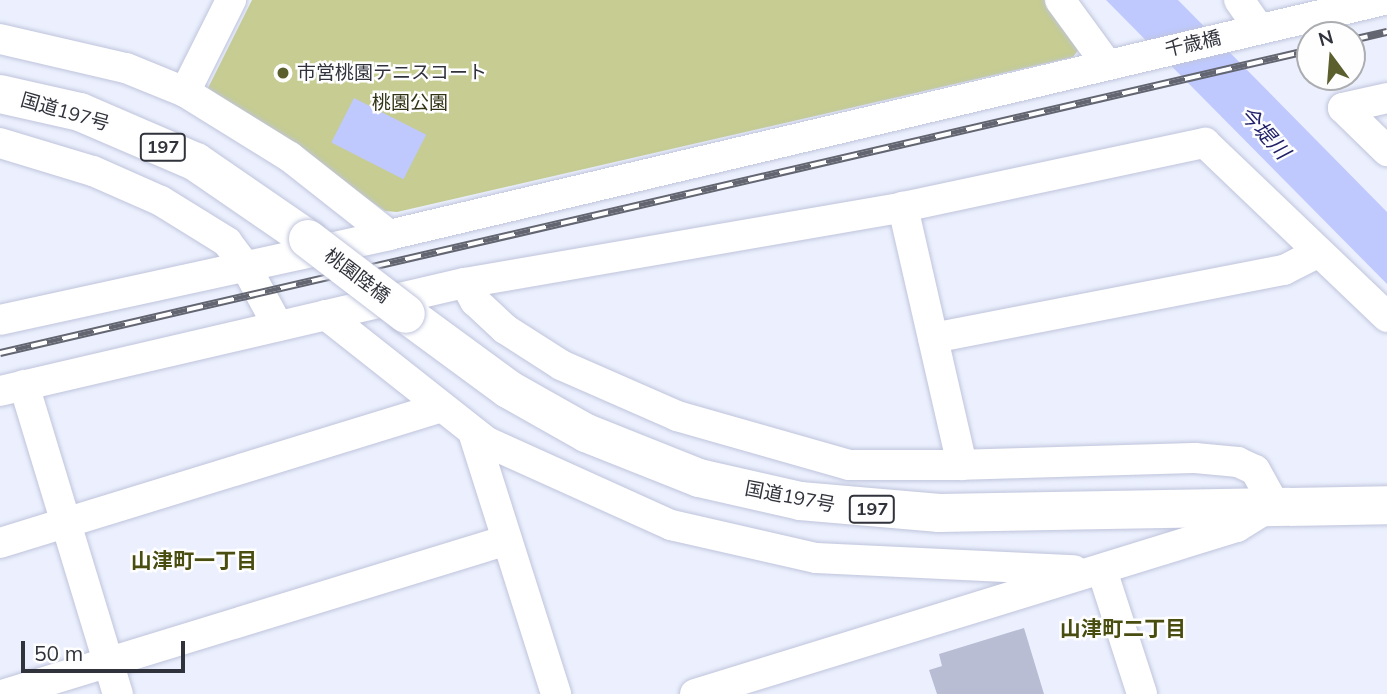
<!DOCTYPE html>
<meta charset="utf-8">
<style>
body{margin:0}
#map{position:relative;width:1387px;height:694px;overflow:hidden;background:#ecf0fe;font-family:Mulish,"Noto Sans JP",sans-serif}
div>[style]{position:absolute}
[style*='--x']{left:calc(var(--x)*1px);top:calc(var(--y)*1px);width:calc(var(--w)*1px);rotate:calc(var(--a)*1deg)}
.green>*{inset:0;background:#c6cc92}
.water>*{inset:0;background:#bfc9fd;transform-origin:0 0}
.building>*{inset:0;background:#b8bdd4}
.roads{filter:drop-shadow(0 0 2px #bfc4db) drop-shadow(0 0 2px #bfc4db)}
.minor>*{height:30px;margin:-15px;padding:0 15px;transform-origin:15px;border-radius:15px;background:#fff}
.highway>*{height:38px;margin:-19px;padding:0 19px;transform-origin:19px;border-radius:19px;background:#fff}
.rail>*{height:8px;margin-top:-4px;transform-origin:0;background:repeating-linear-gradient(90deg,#fefefe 0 16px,#636670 0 32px);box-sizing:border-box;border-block:2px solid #636670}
.bridges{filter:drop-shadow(0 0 2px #bfc4db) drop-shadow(0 0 2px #bfc4db)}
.highway-bridge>*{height:38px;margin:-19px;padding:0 19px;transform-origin:19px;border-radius:19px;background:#fff}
.dots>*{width:19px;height:19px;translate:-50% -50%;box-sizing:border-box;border:4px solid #fefefe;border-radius:50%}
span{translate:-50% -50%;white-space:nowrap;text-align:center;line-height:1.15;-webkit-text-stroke:5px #fefefe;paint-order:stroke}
.shield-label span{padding:2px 5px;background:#fefefe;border:2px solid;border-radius:5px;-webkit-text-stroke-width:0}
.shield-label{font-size:18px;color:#31333c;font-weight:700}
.street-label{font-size:19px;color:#31333c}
.poi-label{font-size:19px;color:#31333c}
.left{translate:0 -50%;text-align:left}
.park-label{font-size:19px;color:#313314}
.water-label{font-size:21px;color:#202169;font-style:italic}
.neighbourhood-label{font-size:21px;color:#494d10;font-weight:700}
.north{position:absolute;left:1296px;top:21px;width:70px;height:70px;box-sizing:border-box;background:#fefefe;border:2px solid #acadb0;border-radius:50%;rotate:344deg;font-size:19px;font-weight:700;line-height:28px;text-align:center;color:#31333c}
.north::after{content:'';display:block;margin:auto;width:24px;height:32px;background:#5b5f2d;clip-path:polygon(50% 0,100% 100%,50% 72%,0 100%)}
.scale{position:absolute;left:21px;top:641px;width:164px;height:32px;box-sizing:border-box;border:4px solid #31333c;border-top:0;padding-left:9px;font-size:21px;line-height:24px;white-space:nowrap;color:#31333c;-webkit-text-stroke:5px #fefefe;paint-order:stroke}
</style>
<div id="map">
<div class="green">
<i style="clip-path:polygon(252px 0,1050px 0,1083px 44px,1073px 57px,397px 212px,385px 211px,208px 88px)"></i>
</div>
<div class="water">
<i style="clip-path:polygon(1106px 0,1178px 0,1387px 212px,1387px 284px)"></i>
<i style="left:354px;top:98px;width:81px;height:50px;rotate:27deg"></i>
</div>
<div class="building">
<i style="clip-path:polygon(1024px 628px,1044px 694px,937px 694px,929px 670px,942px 666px,939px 654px)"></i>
</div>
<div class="roads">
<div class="minor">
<i style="--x:1060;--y:0;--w:78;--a:53.9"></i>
<i style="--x:1239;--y:0;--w:35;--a:55"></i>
<i style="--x:0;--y:39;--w:129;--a:13"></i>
<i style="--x:126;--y:68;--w:64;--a:22.1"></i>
<i style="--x:185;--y:92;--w:123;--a:31.8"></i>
<i style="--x:290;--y:157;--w:126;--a:38.2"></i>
<i style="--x:185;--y:92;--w:103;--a:-63.4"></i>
<i style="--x:1343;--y:108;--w:62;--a:44.3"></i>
<i style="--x:1343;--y:108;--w:45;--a:-12.8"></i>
<i style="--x:0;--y:143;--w:97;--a:16.8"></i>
<i style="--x:93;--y:171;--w:74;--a:23.8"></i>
<i style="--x:161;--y:201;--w:78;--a:31.8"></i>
<i style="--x:227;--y:242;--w:31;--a:53"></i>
<i style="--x:246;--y:267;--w:67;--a:61.5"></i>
<i style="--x:465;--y:283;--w:21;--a:61"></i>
<i style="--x:475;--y:301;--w:41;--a:43"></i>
<i style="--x:505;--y:329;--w:67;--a:32.7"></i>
<i style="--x:561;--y:365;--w:127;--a:23.7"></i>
<i style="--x:677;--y:416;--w:179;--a:15.9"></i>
<i style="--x:849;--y:465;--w:113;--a:0"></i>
<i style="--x:962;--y:465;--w:265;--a:-102.9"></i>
<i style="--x:326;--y:315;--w:205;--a:38.3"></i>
<i style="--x:487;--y:442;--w:202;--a:24.3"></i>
<i style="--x:671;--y:525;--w:149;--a:12.8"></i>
<i style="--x:816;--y:558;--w:258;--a:2.7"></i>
<i style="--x:0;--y:320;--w:398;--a:-12.3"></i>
<i style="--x:389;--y:235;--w:1022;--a:-13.29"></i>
<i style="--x:933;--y:338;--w:358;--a:-11"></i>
<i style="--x:1284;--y:270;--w:37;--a:-27"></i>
<i style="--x:24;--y:385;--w:323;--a:73.1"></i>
<i style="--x:0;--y:391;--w:477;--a:-13.1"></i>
<i style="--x:465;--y:283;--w:445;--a:-9.8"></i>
<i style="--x:903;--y:207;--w:309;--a:-12"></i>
<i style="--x:1205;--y:143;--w:252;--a:43.7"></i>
<i style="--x:473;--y:432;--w:275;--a:72.4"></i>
<i style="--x:0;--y:543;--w:460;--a:-17.1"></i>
<i style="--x:1102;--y:570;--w:130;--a:72.1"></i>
<i style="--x:5;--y:694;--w:525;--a:-17.05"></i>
<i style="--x:695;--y:694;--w:567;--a:-17.13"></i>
<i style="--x:1237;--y:527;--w:44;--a:-31.9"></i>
<i style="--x:1274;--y:504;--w:39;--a:-119"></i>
<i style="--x:1255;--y:470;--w:19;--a:-155"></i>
<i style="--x:1238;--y:462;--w:43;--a:-174.7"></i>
<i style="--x:1195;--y:458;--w:233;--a:178.3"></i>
</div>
<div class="highway">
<i style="--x:0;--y:94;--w:82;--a:12.7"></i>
<i style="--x:80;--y:112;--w:126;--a:23.3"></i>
<i style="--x:196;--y:162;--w:136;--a:34.5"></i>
<i style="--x:406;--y:314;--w:127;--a:36.3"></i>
<i style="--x:508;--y:389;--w:90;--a:29.4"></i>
<i style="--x:586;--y:433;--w:122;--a:21.7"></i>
<i style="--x:699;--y:478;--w:104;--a:12.8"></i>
<i style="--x:800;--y:501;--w:140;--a:4.9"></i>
<i style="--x:939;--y:513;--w:448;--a:-1"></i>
</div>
</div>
<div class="rail">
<i style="--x:1352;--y:40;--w:36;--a:-13"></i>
<i style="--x:0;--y:353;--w:1345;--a:-13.02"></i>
</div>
<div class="bridges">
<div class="highway-bridge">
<i style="--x:308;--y:239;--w:123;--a:37.4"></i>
</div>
</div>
<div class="dots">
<i style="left:283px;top:73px;background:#5b5f2d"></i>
</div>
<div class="shield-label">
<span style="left:163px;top:147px">197</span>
<span style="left:872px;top:509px">197</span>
</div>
<div class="street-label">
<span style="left:1193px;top:44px;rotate:-13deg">千歳橋</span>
<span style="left:65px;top:112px;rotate:16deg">国道197号</span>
<span style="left:357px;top:276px;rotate:37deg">桃園陸橋</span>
<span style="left:790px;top:497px;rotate:11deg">国道197号</span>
</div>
<div class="poi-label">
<span class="left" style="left:297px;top:73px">市営桃園テニスコート</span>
</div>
<div class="park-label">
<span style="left:410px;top:103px">桃園公園</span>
</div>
<div class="water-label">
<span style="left:1265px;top:132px;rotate:48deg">今堤川</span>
</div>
<div class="neighbourhood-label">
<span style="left:194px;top:560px">山津町一丁目</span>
<span style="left:1123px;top:628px">山津町二丁目</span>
</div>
<div class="north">N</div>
<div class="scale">50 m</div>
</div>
